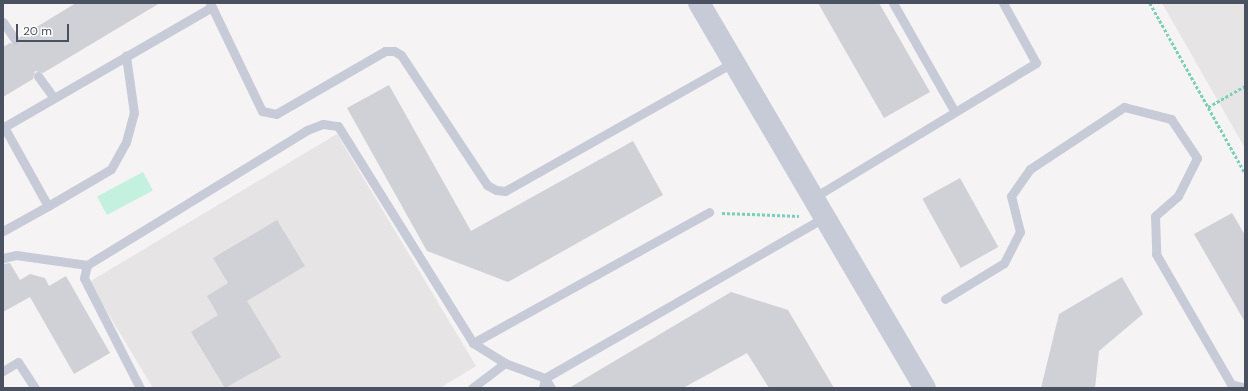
<!DOCTYPE html>
<style>
body{margin:0}
#map{position:relative;width:1248px;height:391px;overflow:hidden;background:#f5f3f3;font-family:"DM Sans",sans-serif}
div>[style]{position:absolute}
[style*='--x']{left:calc(var(--x)*1px);top:calc(var(--y)*1px);width:calc(var(--w)*1px);rotate:calc(var(--a)*1deg)}
.education>*{inset:0;background:#e6e4e5}
.green>*{inset:0;background:#c3f0df;transform-origin:0 0}
.building>*{inset:0;background:#cfd1d7;transform-origin:0 0}
.path>*{height:2.5px;margin-top:-1.25px;transform-origin:0;background:repeating-linear-gradient(90deg,#7acfb8 0 3px,transparent 0 5px)}
.service>*{height:9px;margin:-4.5px;padding:0 4.5px;transform-origin:4.5px;border-radius:4.5px;background:#c7cbd7}
.tertiary>*{height:22px;margin:-11px;padding:0 11px;transform-origin:11px;border-radius:11px;background:#c7cbd7}
span{translate:-50% -50%;white-space:nowrap;text-align:center;line-height:1.15;-webkit-text-stroke:3px #fff;paint-order:stroke}
.frame{position:absolute;inset:0;border:4px solid #4a5160;pointer-events:none}
.scale{position:absolute;left:16px;top:24px;width:53px;height:18px;box-sizing:border-box;border:2px solid #4a5160;border-top:0;padding-left:5px;font-size:12px;line-height:14px;white-space:nowrap;color:#4a5160;-webkit-text-stroke:3px #fff;paint-order:stroke}
</style>
<div id="map">
<div class="education">
<i style="clip-path:polygon(1162px 3px,1245px 3px,1245px 148px,1218px 101px)"></i>
<i style="clip-path:polygon(337px 134px,476px 366px,440px 388px,153px 388px,89px 282px)"></i>
</div>
<div class="green">
<i style="left:143px;top:172px;width:21px;height:52px;rotate:62deg"></i>
</div>
<div class="building">
<i style="clip-path:polygon(76px 3px,160px 3px,43px 73px,35px 71px,33px 79px,3px 97px,3px 47px,10px 43px,18px 45px,20px 37px)"></i>
<i style="clip-path:polygon(818px 3px,879px 3px,930px 92px,884px 118px)"></i>
<i style="clip-path:polygon(389px 85px,471px 231px,633px 141px,663px 195px,508px 282px,427px 251px,347px 108px)"></i>
<i style="left:960px;top:178px;width:79px;height:43px;rotate:61deg"></i>
<i style="clip-path:polygon(1232px 213px,1245px 235px,1245px 322px,1194px 234px)"></i>
<i style="clip-path:polygon(277px 220px,305px 266px,247px 301px,281px 357px,225px 388px,191px 332px,218px 315px,207px 296px,228px 283px,213px 258px)"></i>
<i style="clip-path:polygon(10px 263px,20px 280px,30px 274px,45px 278px,49px 286px,66px 276px,110px 353px,74px 374px,30px 297px,3px 312px,3px 264px)"></i>
<i style="clip-path:polygon(1122px 277px,1143px 314px,1099px 351px,1095px 388px,1041px 388px,1059px 314px)"></i>
<i style="clip-path:polygon(731px 292px,788px 310px,834px 388px,769px 388px,747px 353px,683px 388px,569px 388px)"></i>
</div>
<div class="path">
<i style="--x:1150;--y:3;--w:195;--a:60.8"></i>
<i style="--x:1208;--y:107;--w:43;--a:-29.6"></i>
<i style="--x:722;--y:213;--w:77;--a:2.2"></i>
</div>
<div class="service">
<i style="--x:210;--y:3;--w:120;--a:64.3"></i>
<i style="--x:262;--y:111;--w:14;--a:12"></i>
<i style="--x:276;--y:114;--w:126;--a:-30"></i>
<i style="--x:385;--y:51;--w:9;--a:0"></i>
<i style="--x:394;--y:51;--w:8;--a:30"></i>
<i style="--x:401;--y:55;--w:156;--a:56.5"></i>
<i style="--x:487;--y:185;--w:10;--a:29"></i>
<i style="--x:496;--y:190;--w:9;--a:6"></i>
<i style="--x:505;--y:191;--w:263;--a:-29.4"></i>
<i style="--x:893;--y:3;--w:125;--a:60.4"></i>
<i style="--x:3;--y:22;--w:22;--a:56"></i>
<i style="--x:38;--y:76;--w:26;--a:54"></i>
<i style="--x:813;--y:198;--w:261;--a:-31.2"></i>
<i style="--x:1036;--y:63;--w:68;--a:-118.8"></i>
<i style="--x:48;--y:206;--w:73;--a:-30.4"></i>
<i style="--x:111;--y:169;--w:31;--a:-61"></i>
<i style="--x:126;--y:142;--w:30;--a:-75"></i>
<i style="--x:134;--y:113;--w:58;--a:-98"></i>
<i style="--x:3;--y:231;--w:51;--a:-29.1"></i>
<i style="--x:48;--y:206;--w:90;--a:-119.1"></i>
<i style="--x:4;--y:127;--w:240;--a:-30"></i>
<i style="--x:3;--y:258;--w:13;--a:-13"></i>
<i style="--x:16;--y:255;--w:72;--a:8"></i>
<i style="--x:945;--y:299;--w:69;--a:-31.4"></i>
<i style="--x:1004;--y:263;--w:35;--a:-63"></i>
<i style="--x:1020;--y:232;--w:37;--a:-104"></i>
<i style="--x:1011;--y:196;--w:33;--a:-55"></i>
<i style="--x:1030;--y:169;--w:113;--a:-33.4"></i>
<i style="--x:1124;--y:107;--w:49;--a:14.3"></i>
<i style="--x:1171;--y:119;--w:47;--a:56.3"></i>
<i style="--x:1197;--y:158;--w:42;--a:116.6"></i>
<i style="--x:1178;--y:196;--w:30;--a:139"></i>
<i style="--x:1155;--y:216;--w:38;--a:88"></i>
<i style="--x:1156;--y:254;--w:150;--a:60"></i>
<i style="--x:1231;--y:384;--w:15;--a:16"></i>
<i style="--x:473;--y:343;--w:270;--a:-29"></i>
<i style="--x:3;--y:371;--w:17;--a:-31"></i>
<i style="--x:18;--y:362;--w:31;--a:57"></i>
<i style="--x:140;--y:388;--w:123;--a:-117"></i>
<i style="--x:84;--y:278;--w:13;--a:-77"></i>
<i style="--x:87;--y:265;--w:258;--a:-31.5"></i>
<i style="--x:307;--y:130;--w:17;--a:-21"></i>
<i style="--x:323;--y:124;--w:15;--a:8"></i>
<i style="--x:338;--y:126;--w:256;--a:58.1"></i>
<i style="--x:473;--y:343;--w:38;--a:32"></i>
<i style="--x:505;--y:363;--w:43;--a:20.6"></i>
<i style="--x:545;--y:378;--w:10;--a:101"></i>
<i style="--x:472;--y:388;--w:41;--a:-37.1"></i>
<i style="--x:551;--y:388;--w:12;--a:-121"></i>
<i style="--x:545;--y:378;--w:323;--a:-29.9"></i>
</div>
<div class="tertiary">
<i style="--x:699;--y:3;--w:446;--a:59.6"></i>
</div>
<div class="frame"></div>
<div class="scale">20 m</div>
</div>
